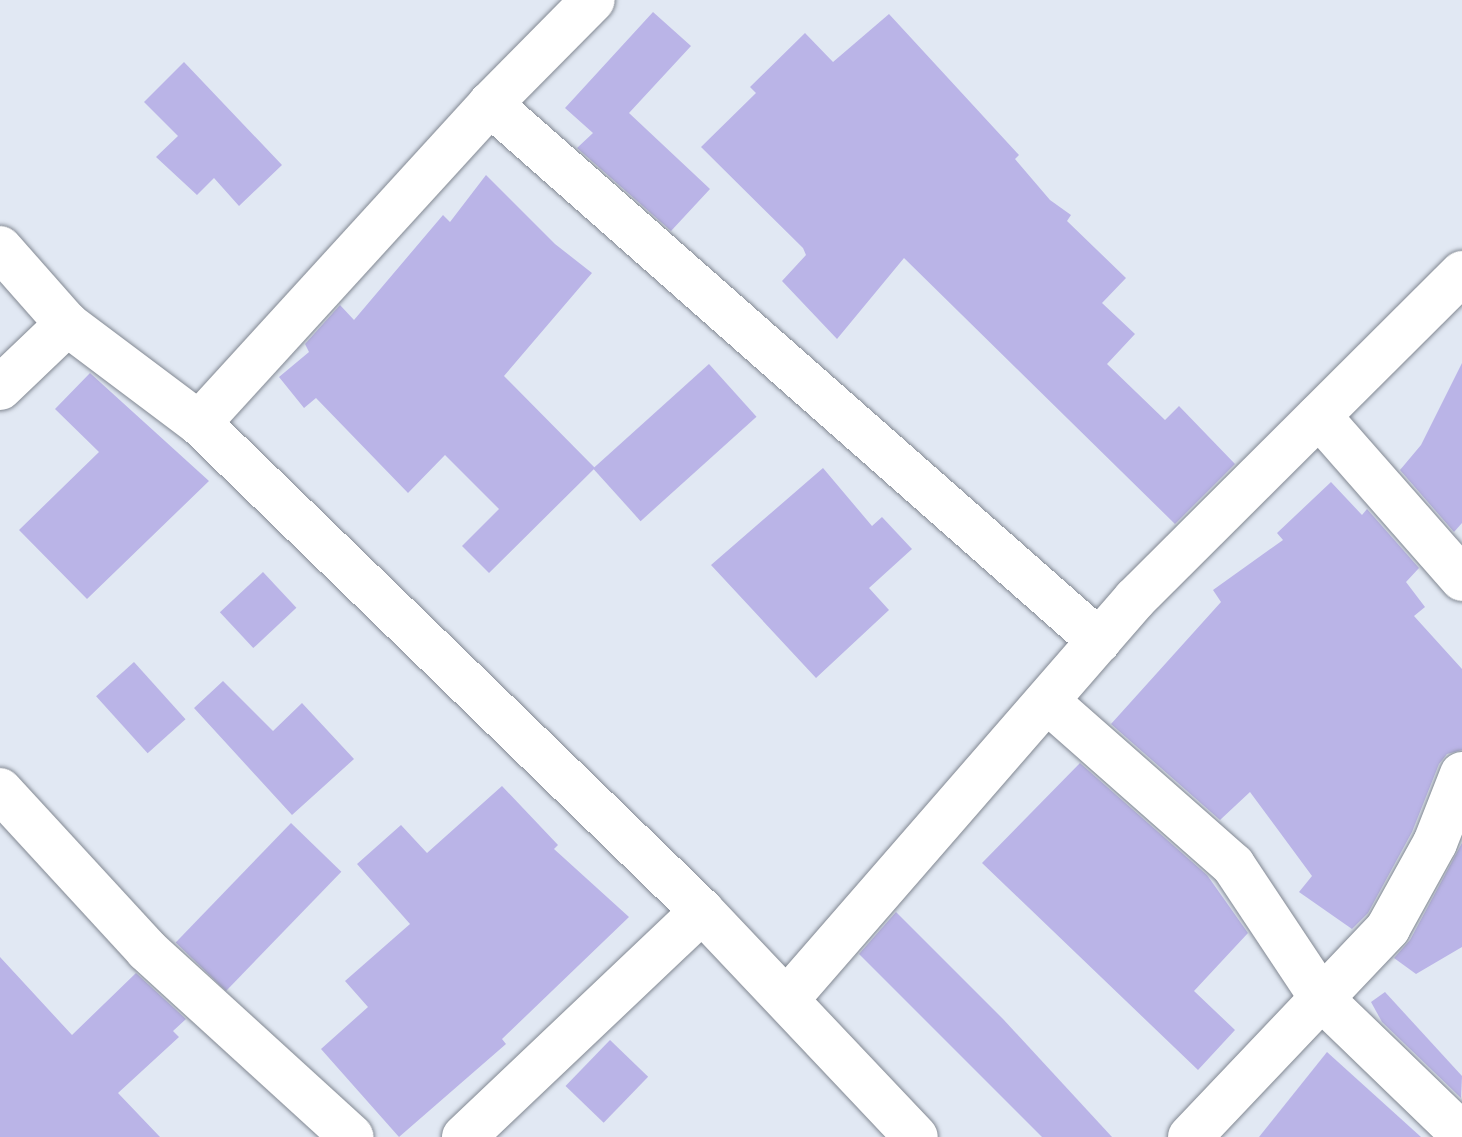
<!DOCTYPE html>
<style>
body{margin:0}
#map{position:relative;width:1462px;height:1137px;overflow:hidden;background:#e1e8f3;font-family:"Playfair Display",serif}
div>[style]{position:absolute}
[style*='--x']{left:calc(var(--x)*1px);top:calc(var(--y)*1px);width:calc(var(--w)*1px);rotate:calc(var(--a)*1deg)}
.building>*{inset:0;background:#bab4e7;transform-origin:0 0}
.roads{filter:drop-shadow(0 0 2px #828892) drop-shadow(0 0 2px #828892)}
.minor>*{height:44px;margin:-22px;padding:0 22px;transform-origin:22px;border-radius:22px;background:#fff}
span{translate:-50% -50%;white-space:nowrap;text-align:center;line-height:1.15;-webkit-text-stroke:8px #fff;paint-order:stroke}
</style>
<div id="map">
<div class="building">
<i style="clip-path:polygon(653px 12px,691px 46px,629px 113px,710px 189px,671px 231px,577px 148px,593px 133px,565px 108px)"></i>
<i style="clip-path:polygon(889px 14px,1019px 155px,1015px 159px,1050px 200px,1071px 215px,1067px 221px,1126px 278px,1102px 303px,1135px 334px,1107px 364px,1165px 420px,1179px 406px,1235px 464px,1175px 524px,904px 258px,837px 339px,782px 281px,806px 255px,803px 248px,701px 147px,756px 93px,750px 87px,805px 33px,833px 62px)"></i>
<i style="clip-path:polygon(184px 62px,282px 165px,239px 206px,214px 178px,197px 195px,156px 157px,178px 136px,144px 102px)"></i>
<i style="clip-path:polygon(486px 175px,555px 244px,592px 273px,504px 376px,595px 468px,489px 573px,462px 546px,499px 509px,445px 455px,408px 493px,316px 398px,304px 408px,279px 377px,309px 352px,305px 344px,340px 305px,354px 320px,443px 215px,450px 222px)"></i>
<i style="clip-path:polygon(1462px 363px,1462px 523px,1454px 532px,1400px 470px,1421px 445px)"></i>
<i style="left:709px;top:364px;width:71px;height:156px;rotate:48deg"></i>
<i style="clip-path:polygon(90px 373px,209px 481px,87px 599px,19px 530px,99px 452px,55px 409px)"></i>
<i style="clip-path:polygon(823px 468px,872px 526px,882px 517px,912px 549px,869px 588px,889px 610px,816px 678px,711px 565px)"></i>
<i style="clip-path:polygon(1331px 482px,1362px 515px,1367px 509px,1419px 568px,1406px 582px,1425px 607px,1414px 616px,1462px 669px,1462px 750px,1447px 754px,1439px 764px,1412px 832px,1368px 913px,1352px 929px,1299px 892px,1312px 876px,1250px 792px,1220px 820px,1111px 724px,1221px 602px,1213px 590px,1283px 540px,1277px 533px)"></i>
<i style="left:263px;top:572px;width:49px;height:59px;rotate:47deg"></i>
<i style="left:134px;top:662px;width:77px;height:51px;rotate:48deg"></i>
<i style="clip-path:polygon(223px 681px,273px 731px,302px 703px,354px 759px,292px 815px,194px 708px)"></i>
<i style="clip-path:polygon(1080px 763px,1207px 875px,1248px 933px,1194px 991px,1235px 1030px,1198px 1070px,982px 863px)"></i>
<i style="clip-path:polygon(502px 786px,558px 845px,554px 849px,629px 917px,502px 1039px,506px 1044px,399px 1137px,321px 1049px,368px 1007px,345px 981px,410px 924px,357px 864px,401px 825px,427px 853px)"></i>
<i style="left:291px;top:823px;width:70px;height:166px;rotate:44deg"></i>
<i style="clip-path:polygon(1462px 843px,1462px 947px,1416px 974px,1394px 958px,1410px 940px)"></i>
<i style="clip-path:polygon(896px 912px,1003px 1019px,1112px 1137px,1042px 1137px,859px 954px)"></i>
<i style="clip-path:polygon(0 957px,72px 1035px,136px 973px,186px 1019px,173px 1031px,179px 1037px,118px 1093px,160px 1137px,0 1137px)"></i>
<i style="clip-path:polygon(1385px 992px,1462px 1076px,1461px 1098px,1382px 1022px,1371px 1002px)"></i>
<i style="left:610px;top:1040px;width:53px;height:64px;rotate:44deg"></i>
<i style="clip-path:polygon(1327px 1052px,1421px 1137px,1259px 1137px)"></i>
</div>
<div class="roads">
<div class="minor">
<i style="--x:490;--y:104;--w:812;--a:41.4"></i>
<i style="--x:0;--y:248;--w:101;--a:48.6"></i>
<i style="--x:67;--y:324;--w:165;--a:36.9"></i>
<i style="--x:199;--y:423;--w:701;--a:44.13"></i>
<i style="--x:702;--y:911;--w:311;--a:46.6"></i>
<i style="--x:0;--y:388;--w:93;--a:-43.7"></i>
<i style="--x:1319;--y:416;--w:217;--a:48.7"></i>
<i style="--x:199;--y:423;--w:432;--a:-47.6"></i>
<i style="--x:490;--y:104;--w:146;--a:-45.3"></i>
<i style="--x:1047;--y:701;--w:248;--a:41.4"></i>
<i style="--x:1233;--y:865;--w:161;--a:56.4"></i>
<i style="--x:1322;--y:999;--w:194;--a:44"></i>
<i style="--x:0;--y:790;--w:217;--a:47.4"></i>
<i style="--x:147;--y:950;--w:277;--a:42.4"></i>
<i style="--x:788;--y:998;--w:529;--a:-48.99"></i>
<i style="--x:1135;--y:599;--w:462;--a:-44.9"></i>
<i style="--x:464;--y:1137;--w:328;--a:-43.5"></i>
<i style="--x:1190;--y:1137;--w:288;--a:-46.5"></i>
<i style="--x:1388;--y:928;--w:97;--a:-61.1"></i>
<i style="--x:1435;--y:843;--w:74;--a:-68.6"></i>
</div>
</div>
</div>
